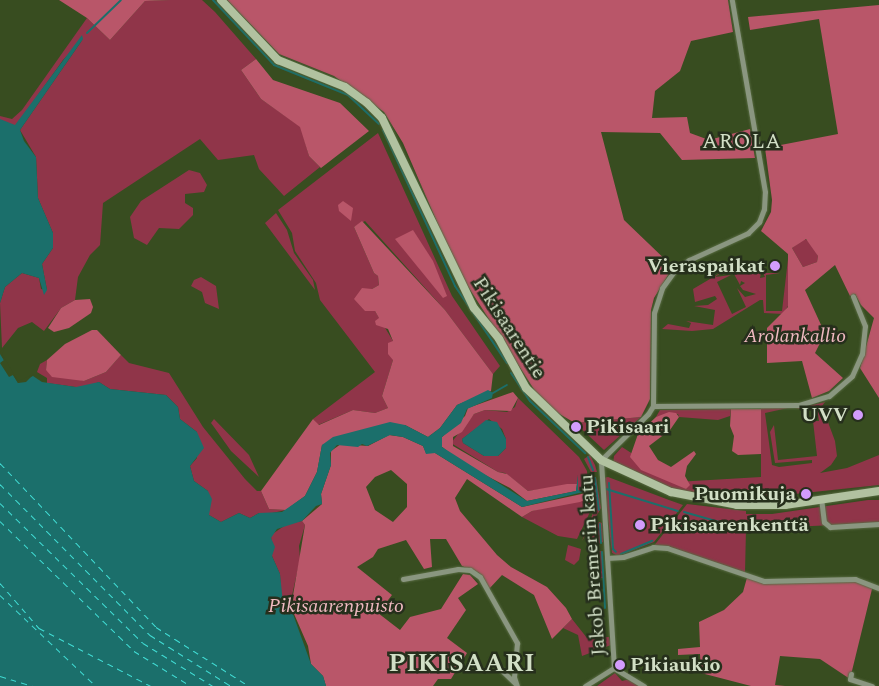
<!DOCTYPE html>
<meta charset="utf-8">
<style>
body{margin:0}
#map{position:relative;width:879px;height:686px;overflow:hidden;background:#384d20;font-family:Spectral,serif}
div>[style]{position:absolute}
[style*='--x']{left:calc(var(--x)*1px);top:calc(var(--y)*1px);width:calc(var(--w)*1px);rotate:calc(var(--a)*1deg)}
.green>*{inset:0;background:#903549}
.forest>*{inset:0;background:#b95669}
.water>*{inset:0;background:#1b6f6b}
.pier>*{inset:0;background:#384d20}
.stream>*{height:2px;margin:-1px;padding:0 1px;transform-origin:1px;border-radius:1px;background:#1b6f6b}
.ferry>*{height:1px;margin-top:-0.5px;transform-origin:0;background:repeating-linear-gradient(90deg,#40ddd5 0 6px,transparent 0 11px)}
.roads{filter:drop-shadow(0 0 1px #576a41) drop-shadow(0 0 1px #576a41)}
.street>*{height:5px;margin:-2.5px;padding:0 2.5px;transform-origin:2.5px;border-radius:2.5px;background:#8a9680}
.secondary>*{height:8px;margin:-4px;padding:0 4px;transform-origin:4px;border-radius:4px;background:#b1c2a0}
.dots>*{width:14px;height:14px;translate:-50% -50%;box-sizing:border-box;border:2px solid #262f1c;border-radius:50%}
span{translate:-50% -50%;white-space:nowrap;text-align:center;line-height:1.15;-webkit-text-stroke:5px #262f1c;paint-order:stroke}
.poi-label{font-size:20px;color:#d2dfc6;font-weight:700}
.right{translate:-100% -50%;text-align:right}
.left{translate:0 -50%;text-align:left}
.street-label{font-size:20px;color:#d2dfc6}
.park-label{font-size:20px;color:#efb9c0;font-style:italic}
.neighbourhood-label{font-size:21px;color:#d2dfc6;letter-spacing:1px}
.district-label{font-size:25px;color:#d2dfc6;font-weight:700;letter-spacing:1px}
</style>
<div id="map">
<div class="green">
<i style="clip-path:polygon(171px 0,202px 0,215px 12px,256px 59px,241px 70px,261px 99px,301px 127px,309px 156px,320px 167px,284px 196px,259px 169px,254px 155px,218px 160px,200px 139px,103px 203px,100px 245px,90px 255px,78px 277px,75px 300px,61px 308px,44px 331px,32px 322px,18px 328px,2px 348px,0 303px,5px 287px,22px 273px,39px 278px,41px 289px,47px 290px,42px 264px,53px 248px,53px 233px,38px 198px,36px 157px,20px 130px,83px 39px,63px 60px,15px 127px,0 123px,0 116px,12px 119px,22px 110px,87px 18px,110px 40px,145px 1px)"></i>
<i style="clip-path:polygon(378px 133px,452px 296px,500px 366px,493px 374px,445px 310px,365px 221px,354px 227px,374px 273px,378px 276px,379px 285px,372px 289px,375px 311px,393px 341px,393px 360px,382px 396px,388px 408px,375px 413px,353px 410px,318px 425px,313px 419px,375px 372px,320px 300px,316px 283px,295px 251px,292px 233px,278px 210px)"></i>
<i style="clip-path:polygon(189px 170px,200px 173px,207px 185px,204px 192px,185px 194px,185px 203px,193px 208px,193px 215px,179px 229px,159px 228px,147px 245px,134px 238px,130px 217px,141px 201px)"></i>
<i style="clip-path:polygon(276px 213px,287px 230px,294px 253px,313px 280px,315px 290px,265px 223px)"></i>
<i style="clip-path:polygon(804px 239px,811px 242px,818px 256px,817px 262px,803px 267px,792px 248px)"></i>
<i style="clip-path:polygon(788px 259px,788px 306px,783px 314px,764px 313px,763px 300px,760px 300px,713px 329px,692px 331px,662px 329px,668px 324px,689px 328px,691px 323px,686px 321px,713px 325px,715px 310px,694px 306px,708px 305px,717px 299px,715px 296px,695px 302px,693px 289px,727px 269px,715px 277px,731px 275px,717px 282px,732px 314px,746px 307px,737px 288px,745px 297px,756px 294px,743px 290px,740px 286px,745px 283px,741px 281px,740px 285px,734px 274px,761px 273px,760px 278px,765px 277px,763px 273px,780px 273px,766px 275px,766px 311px,782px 311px)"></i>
<i style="clip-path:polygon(201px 277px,216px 286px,219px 309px,205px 303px,202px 292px,191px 286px,194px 280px)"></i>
<i style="clip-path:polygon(121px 355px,129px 363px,169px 373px,203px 427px,245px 479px,257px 491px,261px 491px,269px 509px,286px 510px,263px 515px,259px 513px,250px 518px,239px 513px,221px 522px,209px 515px,208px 491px,194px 481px,190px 466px,197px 458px,197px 432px,180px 419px,178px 407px,166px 395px,110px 389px,99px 382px,83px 388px,47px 383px,47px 378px,37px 372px,40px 364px,47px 360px,46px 370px,84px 381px,106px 372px)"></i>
<i style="clip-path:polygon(evenodd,518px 398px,579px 457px,587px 471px,591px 510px,577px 539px,558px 536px,522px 517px,532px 511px,586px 497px,587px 491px,578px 491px,577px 475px,577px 484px,528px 491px,505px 473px,498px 472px,451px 443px,474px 414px,485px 410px,507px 412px,515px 407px,518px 398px,489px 419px,502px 429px,506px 439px,506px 448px,498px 456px,484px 456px,463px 443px,462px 439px,489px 419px)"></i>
<i style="clip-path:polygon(825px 402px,822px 406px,835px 441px,837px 456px,831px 465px,820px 473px,847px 468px,879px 455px,879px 485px,730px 501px,678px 492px,613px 464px,614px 456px,622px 447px,676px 482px,761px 477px,761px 408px,788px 408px,765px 413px,772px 465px,779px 467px,812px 463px,812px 460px,775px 463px,770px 432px,774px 425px,778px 460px,817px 456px,813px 421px,819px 421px,817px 408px,795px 409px)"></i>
<i style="clip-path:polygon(731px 409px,730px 416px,718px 420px,679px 417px,678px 414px,656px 417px,660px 410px)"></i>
<i style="clip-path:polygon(641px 417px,604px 450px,575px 423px)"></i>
<i style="clip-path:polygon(214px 419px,249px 455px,259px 477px,231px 451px,214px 427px,211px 423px)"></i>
<i style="clip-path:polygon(590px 455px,595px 465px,597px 472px,591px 472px,584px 459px)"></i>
<i style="clip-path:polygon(596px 477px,601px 508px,582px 541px,593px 513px,592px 479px)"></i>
<i style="clip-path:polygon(608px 477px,669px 500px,683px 505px,654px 542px,618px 556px,612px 553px,603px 478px)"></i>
<i style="clip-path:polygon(868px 500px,879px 500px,879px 523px,746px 529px,745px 573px,689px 554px,653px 547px,687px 504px,746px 511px,746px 514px,772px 514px)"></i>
<i style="clip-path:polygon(302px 521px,305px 525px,299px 546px,300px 559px,291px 600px,281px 596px,280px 574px,272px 556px,271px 535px,287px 524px)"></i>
<i style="clip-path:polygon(599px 522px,602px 523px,603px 542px,595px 545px,591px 539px)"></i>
<i style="clip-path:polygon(568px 545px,581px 549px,579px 560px,574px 565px,565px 560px)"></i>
<i style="clip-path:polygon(601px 551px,603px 553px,603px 578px,597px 578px,594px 552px)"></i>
<i style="clip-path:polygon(572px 619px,587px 638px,609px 637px,611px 645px,582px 656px,578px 635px,563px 628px)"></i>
<i style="clip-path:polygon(615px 673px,622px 681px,630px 679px,641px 686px,597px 686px)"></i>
</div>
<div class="forest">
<i style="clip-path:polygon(59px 0,171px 0,145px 1px,110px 40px,87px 18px)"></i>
<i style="clip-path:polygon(227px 0,728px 0,733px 32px,691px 41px,680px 71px,655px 91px,652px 118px,687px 117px,690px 133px,709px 140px,750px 129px,755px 158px,682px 160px,660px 133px,601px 132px,624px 220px,673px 267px,654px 298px,651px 310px,650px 399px,641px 417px,575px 423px,556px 412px,535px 391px,458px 271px,403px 143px,384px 112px,334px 76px,279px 54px)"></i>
<i style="clip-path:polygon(evenodd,879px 5px,879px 398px,860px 368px,874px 318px,861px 305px,855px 294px,850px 296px,835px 265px,805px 290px,822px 327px,821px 341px,815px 353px,843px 378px,829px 391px,812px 398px,802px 361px,767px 363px,767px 328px,788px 307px,788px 254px,761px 231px,771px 212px,772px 200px,765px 148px,838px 134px,819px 19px,750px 30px,748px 17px,879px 5px,806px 239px,818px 256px,817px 262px,803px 267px,792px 248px,806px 239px)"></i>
<i style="clip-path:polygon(256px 59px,273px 80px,340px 103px,369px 131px,321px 168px,309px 156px,300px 127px,261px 99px,241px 70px)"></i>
<i style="clip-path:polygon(343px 201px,353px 208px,351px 221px,339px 211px,338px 205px)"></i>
<i style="clip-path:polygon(362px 221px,445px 310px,493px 374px,491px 391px,457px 405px,440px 428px,428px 437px,405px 425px,322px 445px,317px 472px,305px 496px,286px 510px,269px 509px,261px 491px,313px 419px,319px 425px,353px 410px,375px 413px,388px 408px,382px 396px,393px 360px,388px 354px,388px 343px,393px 341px,388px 329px,376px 325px,375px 321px,379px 318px,375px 311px,365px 311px,354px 299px,362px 288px,372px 289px,379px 285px,378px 276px,374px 273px,354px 227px)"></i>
<i style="clip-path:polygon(413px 230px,433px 261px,447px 296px,443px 298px,395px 239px)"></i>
<i style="clip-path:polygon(90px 299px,93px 307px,91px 313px,69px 328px,54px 332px,48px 328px,61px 308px,75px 300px)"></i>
<i style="clip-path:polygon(92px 330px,97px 330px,121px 355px,106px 372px,84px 381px,52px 377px,46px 370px,47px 360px,65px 344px)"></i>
<i style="clip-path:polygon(513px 392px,518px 398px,511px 411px,485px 410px,474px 414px,462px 432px,453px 437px,453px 446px,498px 472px,507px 474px,528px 491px,567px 484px,577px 484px,576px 491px,527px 501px,510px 488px,462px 463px,441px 446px,442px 437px,465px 416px,468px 408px)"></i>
<i style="clip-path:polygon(731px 409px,761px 409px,761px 454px,738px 455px,732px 451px,734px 436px,730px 426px)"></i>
<i style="clip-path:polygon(669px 412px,676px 413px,679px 417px,670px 430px,649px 446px,658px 460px,671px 467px,694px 451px,696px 454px,687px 466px,685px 476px,690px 485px,686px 489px,641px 470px,630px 457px,638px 434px,656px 417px)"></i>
<i style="clip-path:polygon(evenodd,389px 435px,403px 437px,423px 446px,426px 453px,435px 453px,522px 507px,586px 493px,584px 500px,580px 502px,532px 511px,522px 517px,467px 479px,455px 498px,460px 511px,497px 555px,511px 567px,547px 587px,566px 608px,572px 619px,552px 639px,534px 595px,502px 575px,489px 589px,479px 573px,462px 566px,446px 539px,430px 539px,432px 567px,424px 569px,406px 540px,378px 549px,373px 557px,357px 567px,392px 595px,378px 613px,400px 630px,410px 617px,441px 609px,463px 574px,470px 575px,478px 584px,458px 598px,466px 610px,447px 638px,467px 653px,451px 679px,438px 679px,433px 686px,326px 686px,323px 676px,311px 664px,308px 646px,291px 607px,305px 525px,302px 521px,322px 504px,321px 494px,331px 465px,331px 451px,341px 444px,368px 446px,389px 435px,391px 470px,407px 484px,407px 507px,393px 522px,375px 510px,366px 487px,375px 477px,391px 470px)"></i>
<i style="clip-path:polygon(748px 574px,764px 581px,837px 578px,873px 585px,850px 679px,820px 659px,780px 656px,775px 685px,785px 686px,751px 686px,701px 673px,700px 654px,678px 655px,678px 649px,700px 647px,699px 622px,724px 610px,743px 592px)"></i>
</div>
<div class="water">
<i style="clip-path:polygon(82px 35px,83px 39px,20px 130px,24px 141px,36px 157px,38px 198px,53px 233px,53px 248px,42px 264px,47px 290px,44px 295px,39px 278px,22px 273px,5px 287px,0 303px,0 119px,15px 125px)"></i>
<i style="clip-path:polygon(0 354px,18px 383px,33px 376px,42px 382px,76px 387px,99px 382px,110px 389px,166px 395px,178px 407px,180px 419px,197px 432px,204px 448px,190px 466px,194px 481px,208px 491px,212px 499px,209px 515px,221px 522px,239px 513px,250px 518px,259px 513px,282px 512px,305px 496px,317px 472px,322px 445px,333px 437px,390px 422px,405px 425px,428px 437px,440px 428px,457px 405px,488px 390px,493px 393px,492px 398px,467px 409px,461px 423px,442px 437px,442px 447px,527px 501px,576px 491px,578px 475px,578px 490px,587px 491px,522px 507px,435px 453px,426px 454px,423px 446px,403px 437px,390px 435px,367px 446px,362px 444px,358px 447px,337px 445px,330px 453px,331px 465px,321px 494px,322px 504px,316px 506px,302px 521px,277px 529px,271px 538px,275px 547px,272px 556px,280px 574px,283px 603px,289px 603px,311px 664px,323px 676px,326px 686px,0 686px)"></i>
<i style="clip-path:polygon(486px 420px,497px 422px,506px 439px,506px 448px,498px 456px,484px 456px,463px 443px,462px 439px)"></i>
</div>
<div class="pier">
<i style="clip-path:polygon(5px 347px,2px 354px,18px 381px,34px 374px,26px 382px,18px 383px,13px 375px,9px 377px,0 363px,4px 360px,0 352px)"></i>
</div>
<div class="stream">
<i style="--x:213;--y:0;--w:89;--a:46.8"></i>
<i style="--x:274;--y:65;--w:80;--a:22.1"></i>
<i style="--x:348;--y:95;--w:42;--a:43.1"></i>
<i style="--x:87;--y:33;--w:47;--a:-44.1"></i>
<i style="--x:383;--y:130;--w:172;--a:65.2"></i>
<i style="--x:455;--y:286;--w:93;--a:56"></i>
<i style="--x:511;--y:373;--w:34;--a:56"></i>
<i style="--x:530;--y:401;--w:76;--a:43.4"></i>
<i style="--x:493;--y:393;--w:16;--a:-30"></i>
<i style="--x:588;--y:457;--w:14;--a:69"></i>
<i style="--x:595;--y:478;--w:32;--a:83"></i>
<i style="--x:609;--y:483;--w:66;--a:86.5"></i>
<i style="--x:613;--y:549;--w:4;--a:45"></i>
<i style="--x:606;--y:489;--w:75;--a:17"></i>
<i style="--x:684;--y:512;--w:62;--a:15.8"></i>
<i style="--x:600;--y:524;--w:19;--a:87"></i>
<i style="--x:602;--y:552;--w:56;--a:86.9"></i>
<i style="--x:621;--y:554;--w:34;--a:-23"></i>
</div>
<div class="ferry">
<i style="--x:0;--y:463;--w:226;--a:46.4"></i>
<i style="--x:156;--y:627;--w:110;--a:32.4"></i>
<i style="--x:0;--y:484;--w:213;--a:45.2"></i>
<i style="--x:150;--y:635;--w:96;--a:32.2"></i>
<i style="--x:0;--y:503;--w:200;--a:44.4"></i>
<i style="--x:143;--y:643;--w:82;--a:31.6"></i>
<i style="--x:0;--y:521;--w:187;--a:44.1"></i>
<i style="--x:134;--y:651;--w:67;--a:31.6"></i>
<i style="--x:0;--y:583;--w:60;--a:49.1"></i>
<i style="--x:39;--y:628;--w:126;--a:27.4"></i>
<i style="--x:0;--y:595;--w:132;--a:43.5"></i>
<i style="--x:0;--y:676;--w:34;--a:17"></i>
</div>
<div class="roads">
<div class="street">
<i style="--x:653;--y:406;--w:146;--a:-0.4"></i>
<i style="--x:799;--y:405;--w:31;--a:-17"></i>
<i style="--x:829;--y:396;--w:30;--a:-41"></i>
<i style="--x:852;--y:376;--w:24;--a:-66"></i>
<i style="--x:862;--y:354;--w:28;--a:-84"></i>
<i style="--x:865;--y:326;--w:32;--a:-112"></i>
<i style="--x:821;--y:498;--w:24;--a:83"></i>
<i style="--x:824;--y:522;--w:8;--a:40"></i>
<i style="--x:830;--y:527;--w:49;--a:-3.5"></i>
<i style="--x:607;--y:558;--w:16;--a:-4"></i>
<i style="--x:623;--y:557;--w:32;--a:-18"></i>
<i style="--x:653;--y:547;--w:14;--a:4"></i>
<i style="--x:667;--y:548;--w:102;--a:18.8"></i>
<i style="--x:764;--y:581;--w:91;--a:-1.3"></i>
<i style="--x:855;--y:579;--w:26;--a:21"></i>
<i style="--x:403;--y:579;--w:56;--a:-10.3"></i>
<i style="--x:458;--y:569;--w:12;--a:5"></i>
<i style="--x:470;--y:570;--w:12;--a:35"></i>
<i style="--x:480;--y:577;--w:76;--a:60.7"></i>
<i style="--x:517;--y:643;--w:34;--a:95"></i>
<i style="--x:514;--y:677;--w:9;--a:72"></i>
<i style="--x:492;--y:661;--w:32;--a:44"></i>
<i style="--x:614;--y:668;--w:208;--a:-93.6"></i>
<i style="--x:601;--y:460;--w:66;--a:-44.4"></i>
<i style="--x:648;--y:414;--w:9;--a:-58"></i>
<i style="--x:653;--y:406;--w:93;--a:-89.4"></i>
<i style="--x:654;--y:313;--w:26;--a:-72"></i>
<i style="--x:662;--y:288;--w:24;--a:-54"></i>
<i style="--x:676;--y:269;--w:16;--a:-35"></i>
<i style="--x:689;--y:260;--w:65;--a:-24.6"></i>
<i style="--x:748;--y:233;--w:16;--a:-45"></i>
<i style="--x:759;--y:222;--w:14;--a:-69"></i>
<i style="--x:764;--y:209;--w:17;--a:-87"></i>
<i style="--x:765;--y:192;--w:195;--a:-99.8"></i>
<i style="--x:614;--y:668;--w:35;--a:31"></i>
<i style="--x:851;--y:674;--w:5;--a:101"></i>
<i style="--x:850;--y:679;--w:23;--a:18"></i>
<i style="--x:585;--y:686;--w:34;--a:-32"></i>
</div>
<div class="secondary">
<i style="--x:221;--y:0;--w:83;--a:46.5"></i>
<i style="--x:278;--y:60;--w:72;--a:21.9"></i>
<i style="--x:345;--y:87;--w:27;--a:36"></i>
<i style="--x:367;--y:103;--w:21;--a:45"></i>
<i style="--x:382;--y:118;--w:211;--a:64.2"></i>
<i style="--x:474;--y:308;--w:40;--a:51"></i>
<i style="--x:499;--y:339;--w:56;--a:61.1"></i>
<i style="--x:526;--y:388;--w:104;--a:43.8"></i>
<i style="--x:601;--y:460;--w:77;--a:24.6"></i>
<i style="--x:671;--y:492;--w:67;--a:11.1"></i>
<i style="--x:737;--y:505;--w:48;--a:0"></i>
<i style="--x:785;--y:505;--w:95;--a:-8.5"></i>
</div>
</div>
<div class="dots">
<i style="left:775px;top:266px;background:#d39cfc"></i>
<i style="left:858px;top:415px;background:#d39cfc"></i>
<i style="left:576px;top:427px;background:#d39cfc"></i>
<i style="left:806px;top:494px;background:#d39cfc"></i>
<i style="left:640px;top:525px;background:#d39cfc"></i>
<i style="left:620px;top:665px;background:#d39cfc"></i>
</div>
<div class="poi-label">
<span class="right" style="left:765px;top:266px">Vieraspaikat</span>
<span class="right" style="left:848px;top:415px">UVV</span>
<span class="left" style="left:586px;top:427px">Pikisaari</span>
<span class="right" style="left:796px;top:494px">Puomikuja</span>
<span class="left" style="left:650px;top:525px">Pikisaarenkenttä</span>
<span class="left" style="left:630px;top:665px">Pikiaukio</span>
</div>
<div class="street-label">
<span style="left:509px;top:328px;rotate:57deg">Pikisaarentie</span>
<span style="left:593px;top:565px;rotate:-94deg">Jakob Bremerin katu</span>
</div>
<div class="park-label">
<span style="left:795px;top:336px">Arolankallio</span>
<span style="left:336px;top:606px">Pikisaarenpuisto</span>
</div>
<div class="neighbourhood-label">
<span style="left:742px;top:142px">AROLA</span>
</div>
<div class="district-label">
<span style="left:462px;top:664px">PIKISAARI</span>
</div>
</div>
